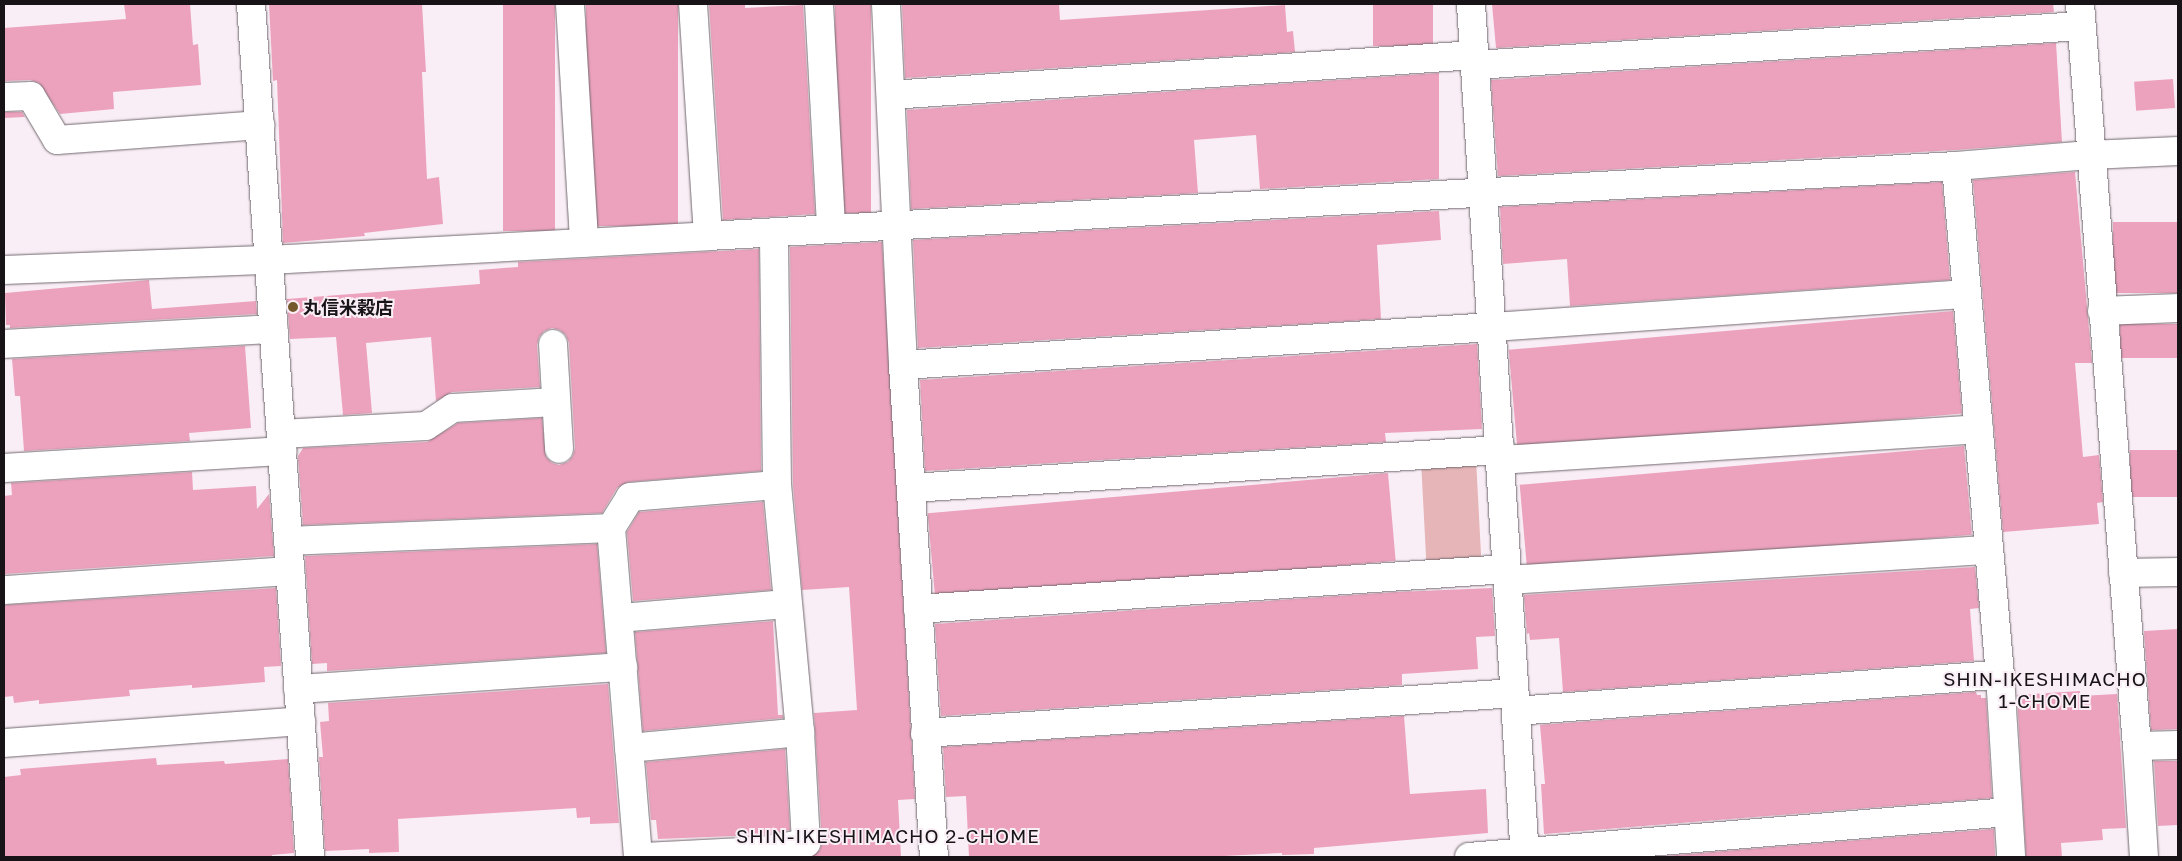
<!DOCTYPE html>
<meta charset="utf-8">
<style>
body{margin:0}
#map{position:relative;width:2182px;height:861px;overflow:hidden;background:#f9eef6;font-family:"Golos Text","Noto Sans JP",sans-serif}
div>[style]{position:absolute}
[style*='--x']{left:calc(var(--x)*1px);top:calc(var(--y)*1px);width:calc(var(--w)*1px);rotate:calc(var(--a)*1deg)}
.green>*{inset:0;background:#e6b5b7;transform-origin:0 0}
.building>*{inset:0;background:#eca2bd;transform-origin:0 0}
.roads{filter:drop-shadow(0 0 1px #71686e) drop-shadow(0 0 1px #71686e)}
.street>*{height:28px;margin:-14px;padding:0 14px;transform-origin:14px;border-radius:14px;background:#fff}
.dots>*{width:14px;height:14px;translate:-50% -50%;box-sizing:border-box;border:2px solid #f9eef6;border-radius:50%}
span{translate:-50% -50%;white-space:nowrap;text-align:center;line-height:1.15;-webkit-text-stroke:4px #f9eef6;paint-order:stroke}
.poi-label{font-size:18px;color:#171316;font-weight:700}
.left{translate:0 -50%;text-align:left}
.neighbourhood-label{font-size:19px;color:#171316;letter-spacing:1px}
.frame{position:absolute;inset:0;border:5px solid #171316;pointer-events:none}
</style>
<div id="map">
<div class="green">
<i style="left:1476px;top:459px;width:103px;height:55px;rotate:87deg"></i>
</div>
<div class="building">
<i style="clip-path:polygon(124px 4px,190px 4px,193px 45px,198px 44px,201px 85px,113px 92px,114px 109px,60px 114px,39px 83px,30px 80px,4px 81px,4px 28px,126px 19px)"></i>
<i style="clip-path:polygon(269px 4px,422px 4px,426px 72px,422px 72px,427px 179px,439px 177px,443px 224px,364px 233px,365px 236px,283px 243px,277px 80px,273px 81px)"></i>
<i style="left:503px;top:4px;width:52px;height:227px"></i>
<i style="left:586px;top:4px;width:92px;height:222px"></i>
<i style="clip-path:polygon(709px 4px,745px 4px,745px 8px,803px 5px,815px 214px,723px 220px)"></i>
<i style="left:835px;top:4px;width:36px;height:209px"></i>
<i style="clip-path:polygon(902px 4px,1059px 4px,1060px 20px,1285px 5px,1287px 32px,1293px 31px,1295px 52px,905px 78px)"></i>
<i style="left:1373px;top:4px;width:60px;height:42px"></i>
<i style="clip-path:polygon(1492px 4px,2053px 4px,2054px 12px,1496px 48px)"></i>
<i style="clip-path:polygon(2056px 43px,2062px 142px,1955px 150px,1498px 176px,1491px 80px)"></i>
<i style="clip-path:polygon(1439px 73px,1439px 179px,1260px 189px,1256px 135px,1194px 140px,1198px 193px,911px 209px,907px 110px)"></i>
<i style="left:2173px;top:79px;width:29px;height:39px;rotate:86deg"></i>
<i style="clip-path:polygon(4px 112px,22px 112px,25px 117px,4px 118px)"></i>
<i style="clip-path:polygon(2075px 172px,2092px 363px,2075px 363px,2083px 457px,2099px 455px,2103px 502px,2097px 503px,2099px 524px,2003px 532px,1973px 180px)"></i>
<i style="clip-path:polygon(1942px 182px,1950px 280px,1570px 306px,1567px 259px,1503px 264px,1500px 207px)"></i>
<i style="clip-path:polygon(1439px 211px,1441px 240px,1377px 245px,1381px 319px,918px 348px,913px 240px)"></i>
<i style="left:2178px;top:222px;width:71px;height:65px;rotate:90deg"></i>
<i style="clip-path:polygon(882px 242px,915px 799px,898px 800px,901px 857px,811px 857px,820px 850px,822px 842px,814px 713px,857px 710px,849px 587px,802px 590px,793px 484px,790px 247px)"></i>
<i style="clip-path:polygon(759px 249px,761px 471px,628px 482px,617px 488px,602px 513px,303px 525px,298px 456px,303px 448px,427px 442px,458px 423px,542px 418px,546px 457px,552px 463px,559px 465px,568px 462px,573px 456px,575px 448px,569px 343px,566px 335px,560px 330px,552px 328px,544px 331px,539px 337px,537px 345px,540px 387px,452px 392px,436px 401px,431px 337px,366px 343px,372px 413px,343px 415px,336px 337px,290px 339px,287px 299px,480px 284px,479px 270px,518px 267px,518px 262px)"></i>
<i style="clip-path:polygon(149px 280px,152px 309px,256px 301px,257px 314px,10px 328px,10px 325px,6px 325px,5px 293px)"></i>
<i style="left:1953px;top:311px;width:103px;height:446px;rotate:85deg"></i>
<i style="left:2178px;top:324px;width:34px;height:58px;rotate:90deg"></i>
<i style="clip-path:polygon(1477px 344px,1482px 429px,1385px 433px,1386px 442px,925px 471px,920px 380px)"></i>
<i style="clip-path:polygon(245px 346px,251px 428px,189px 433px,190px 441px,24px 451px,20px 396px,15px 396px,12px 359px)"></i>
<i style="left:1964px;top:446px;width:89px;height:446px;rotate:85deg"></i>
<i style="left:2178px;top:450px;width:47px;height:48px;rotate:90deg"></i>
<i style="clip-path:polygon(192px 472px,193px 490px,256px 486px,257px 509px,269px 494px,274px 556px,4px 574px,4px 496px,12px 495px,11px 483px)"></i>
<i style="left:1388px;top:473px;width:88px;height:462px;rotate:85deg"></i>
<i style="clip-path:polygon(763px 502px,771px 590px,633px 601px,627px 532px,639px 512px)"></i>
<i style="clip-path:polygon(597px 544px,606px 653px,327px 671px,327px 663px,312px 664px,305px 556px)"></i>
<i style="clip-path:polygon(1975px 567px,1979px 608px,1970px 609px,1974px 661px,1563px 692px,1559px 638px,1530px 640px,1529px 633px,1527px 634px,1524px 595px)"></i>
<i style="clip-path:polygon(276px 588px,281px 666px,264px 667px,265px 682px,192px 688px,192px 685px,129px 690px,130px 696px,39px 704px,39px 700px,14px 703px,13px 696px,4px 697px,4px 605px)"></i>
<i style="clip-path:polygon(1492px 588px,1495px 636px,1476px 637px,1478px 669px,1402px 674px,1402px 685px,941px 716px,935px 624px,1397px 592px)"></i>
<i style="clip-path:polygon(773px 621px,778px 715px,783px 715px,783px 718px,643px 731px,635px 632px)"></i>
<i style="clip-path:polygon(2178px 629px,2178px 729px,2151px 730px,2144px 631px)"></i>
<i style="clip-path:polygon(608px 684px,619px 823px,590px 824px,590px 817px,577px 818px,576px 808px,398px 819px,399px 852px,369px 853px,369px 849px,325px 851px,319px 757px,323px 757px,320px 722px,329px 721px,328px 703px)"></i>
<i style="clip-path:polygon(2080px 691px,2080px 696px,2117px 694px,2126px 828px,2102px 829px,2103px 840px,2061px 843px,2062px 857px,2026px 857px,2017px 695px)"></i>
<i style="clip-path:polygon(1976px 692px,1977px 695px,1981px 695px,1981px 698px,1986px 698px,1992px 798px,1544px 834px,1541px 784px,1545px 784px,1540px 725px)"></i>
<i style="clip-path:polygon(1404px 716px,1410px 794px,1486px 789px,1488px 833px,1314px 848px,1314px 854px,1282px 855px,1282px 853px,1205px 857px,969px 857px,966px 796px,946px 797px,943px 747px)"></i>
<i style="clip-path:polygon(785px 749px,790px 830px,760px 835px,658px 839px,656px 820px,651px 820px,646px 762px)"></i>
<i style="clip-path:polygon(156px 758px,157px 765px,224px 761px,225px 764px,288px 759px,294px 853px,272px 855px,272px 857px,4px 857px,4px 777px,21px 775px,20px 769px)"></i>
<i style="clip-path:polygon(2154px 761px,2178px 761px,2178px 825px,2158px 826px)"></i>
<i style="clip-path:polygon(1994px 829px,1995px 857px,1654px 857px)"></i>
</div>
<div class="roads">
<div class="street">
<i style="--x:251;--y:4;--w:855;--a:86.04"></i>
<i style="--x:570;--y:4;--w:239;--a:86.6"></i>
<i style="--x:693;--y:4;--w:232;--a:86.3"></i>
<i style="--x:819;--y:4;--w:225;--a:86.9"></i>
<i style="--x:886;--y:4;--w:361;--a:87.3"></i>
<i style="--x:903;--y:365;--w:493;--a:86.4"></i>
<i style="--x:1471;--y:4;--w:855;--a:86.38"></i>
<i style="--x:2080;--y:4;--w:744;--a:85.61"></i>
<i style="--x:2137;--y:746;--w:111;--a:86.4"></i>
<i style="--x:1475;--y:65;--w:607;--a:-3.68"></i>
<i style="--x:891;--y:95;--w:584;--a:-3.92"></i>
<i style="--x:4;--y:97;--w:27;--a:-2"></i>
<i style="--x:31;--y:96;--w:51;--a:59.4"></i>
<i style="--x:57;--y:140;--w:204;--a:-4.2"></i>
<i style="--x:1956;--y:166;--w:511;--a:85.06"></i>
<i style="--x:2000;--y:675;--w:182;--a:86.5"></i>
<i style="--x:4;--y:270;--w:265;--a:-2.2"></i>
<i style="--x:269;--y:260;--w:440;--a:-3.1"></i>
<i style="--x:708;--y:236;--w:1250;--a:-3.21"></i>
<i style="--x:1956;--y:166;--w:134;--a:-4.7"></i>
<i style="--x:2090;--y:155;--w:88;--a:-2.6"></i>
<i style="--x:2102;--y:311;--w:76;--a:-2.3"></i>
<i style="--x:4;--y:344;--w:270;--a:-3.2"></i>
<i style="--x:553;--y:344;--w:105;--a:86.7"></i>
<i style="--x:903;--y:365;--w:591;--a:-3.69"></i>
<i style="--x:1493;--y:327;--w:475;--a:-4"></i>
<i style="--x:281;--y:434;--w:145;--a:-3.2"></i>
<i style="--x:426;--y:426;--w:32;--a:-34"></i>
<i style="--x:453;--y:408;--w:102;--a:-3.4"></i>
<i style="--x:1501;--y:460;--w:479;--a:-3.7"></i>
<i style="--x:4;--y:468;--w:279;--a:-3.5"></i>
<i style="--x:911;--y:488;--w:591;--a:-3.69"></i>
<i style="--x:611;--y:528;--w:36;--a:-58"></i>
<i style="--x:630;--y:497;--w:147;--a:-4.7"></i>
<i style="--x:288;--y:541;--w:323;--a:-2.3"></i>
<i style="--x:611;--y:528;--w:330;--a:85.3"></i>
<i style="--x:2123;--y:573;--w:55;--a:-1"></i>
<i style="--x:1508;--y:580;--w:482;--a:-3.6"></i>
<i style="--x:4;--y:590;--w:287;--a:-3.8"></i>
<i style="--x:918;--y:609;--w:590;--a:-3.89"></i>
<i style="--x:620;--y:618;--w:168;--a:-4.8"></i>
<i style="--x:298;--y:689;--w:326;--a:-3.9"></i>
<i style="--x:1516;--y:711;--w:485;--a:-4.3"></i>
<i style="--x:925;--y:733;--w:591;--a:-3.88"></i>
<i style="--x:4;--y:743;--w:298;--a:-4.2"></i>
<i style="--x:2137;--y:746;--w:41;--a:-1.4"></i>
<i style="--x:629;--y:748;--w:172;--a:-5.3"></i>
<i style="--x:762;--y:851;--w:45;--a:-10.3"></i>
<i style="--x:806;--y:843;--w:111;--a:-93.1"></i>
<i style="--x:800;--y:732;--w:248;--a:-95.3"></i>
<i style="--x:777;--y:485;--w:253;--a:-90.7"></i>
<i style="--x:644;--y:857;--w:118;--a:-2.9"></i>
<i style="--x:762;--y:851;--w:6;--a:81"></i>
<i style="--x:1469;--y:857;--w:541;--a:-4.77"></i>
</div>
</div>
<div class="dots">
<i style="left:293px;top:307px;background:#75582b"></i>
</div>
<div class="poi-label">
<span class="left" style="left:303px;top:307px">丸信米穀店</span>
</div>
<div class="neighbourhood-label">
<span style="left:2045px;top:690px">SHIN-IKESHIMACHO<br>1-CHOME</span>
<span style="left:888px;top:836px">SHIN-IKESHIMACHO 2-CHOME</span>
</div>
<div class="frame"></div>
</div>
